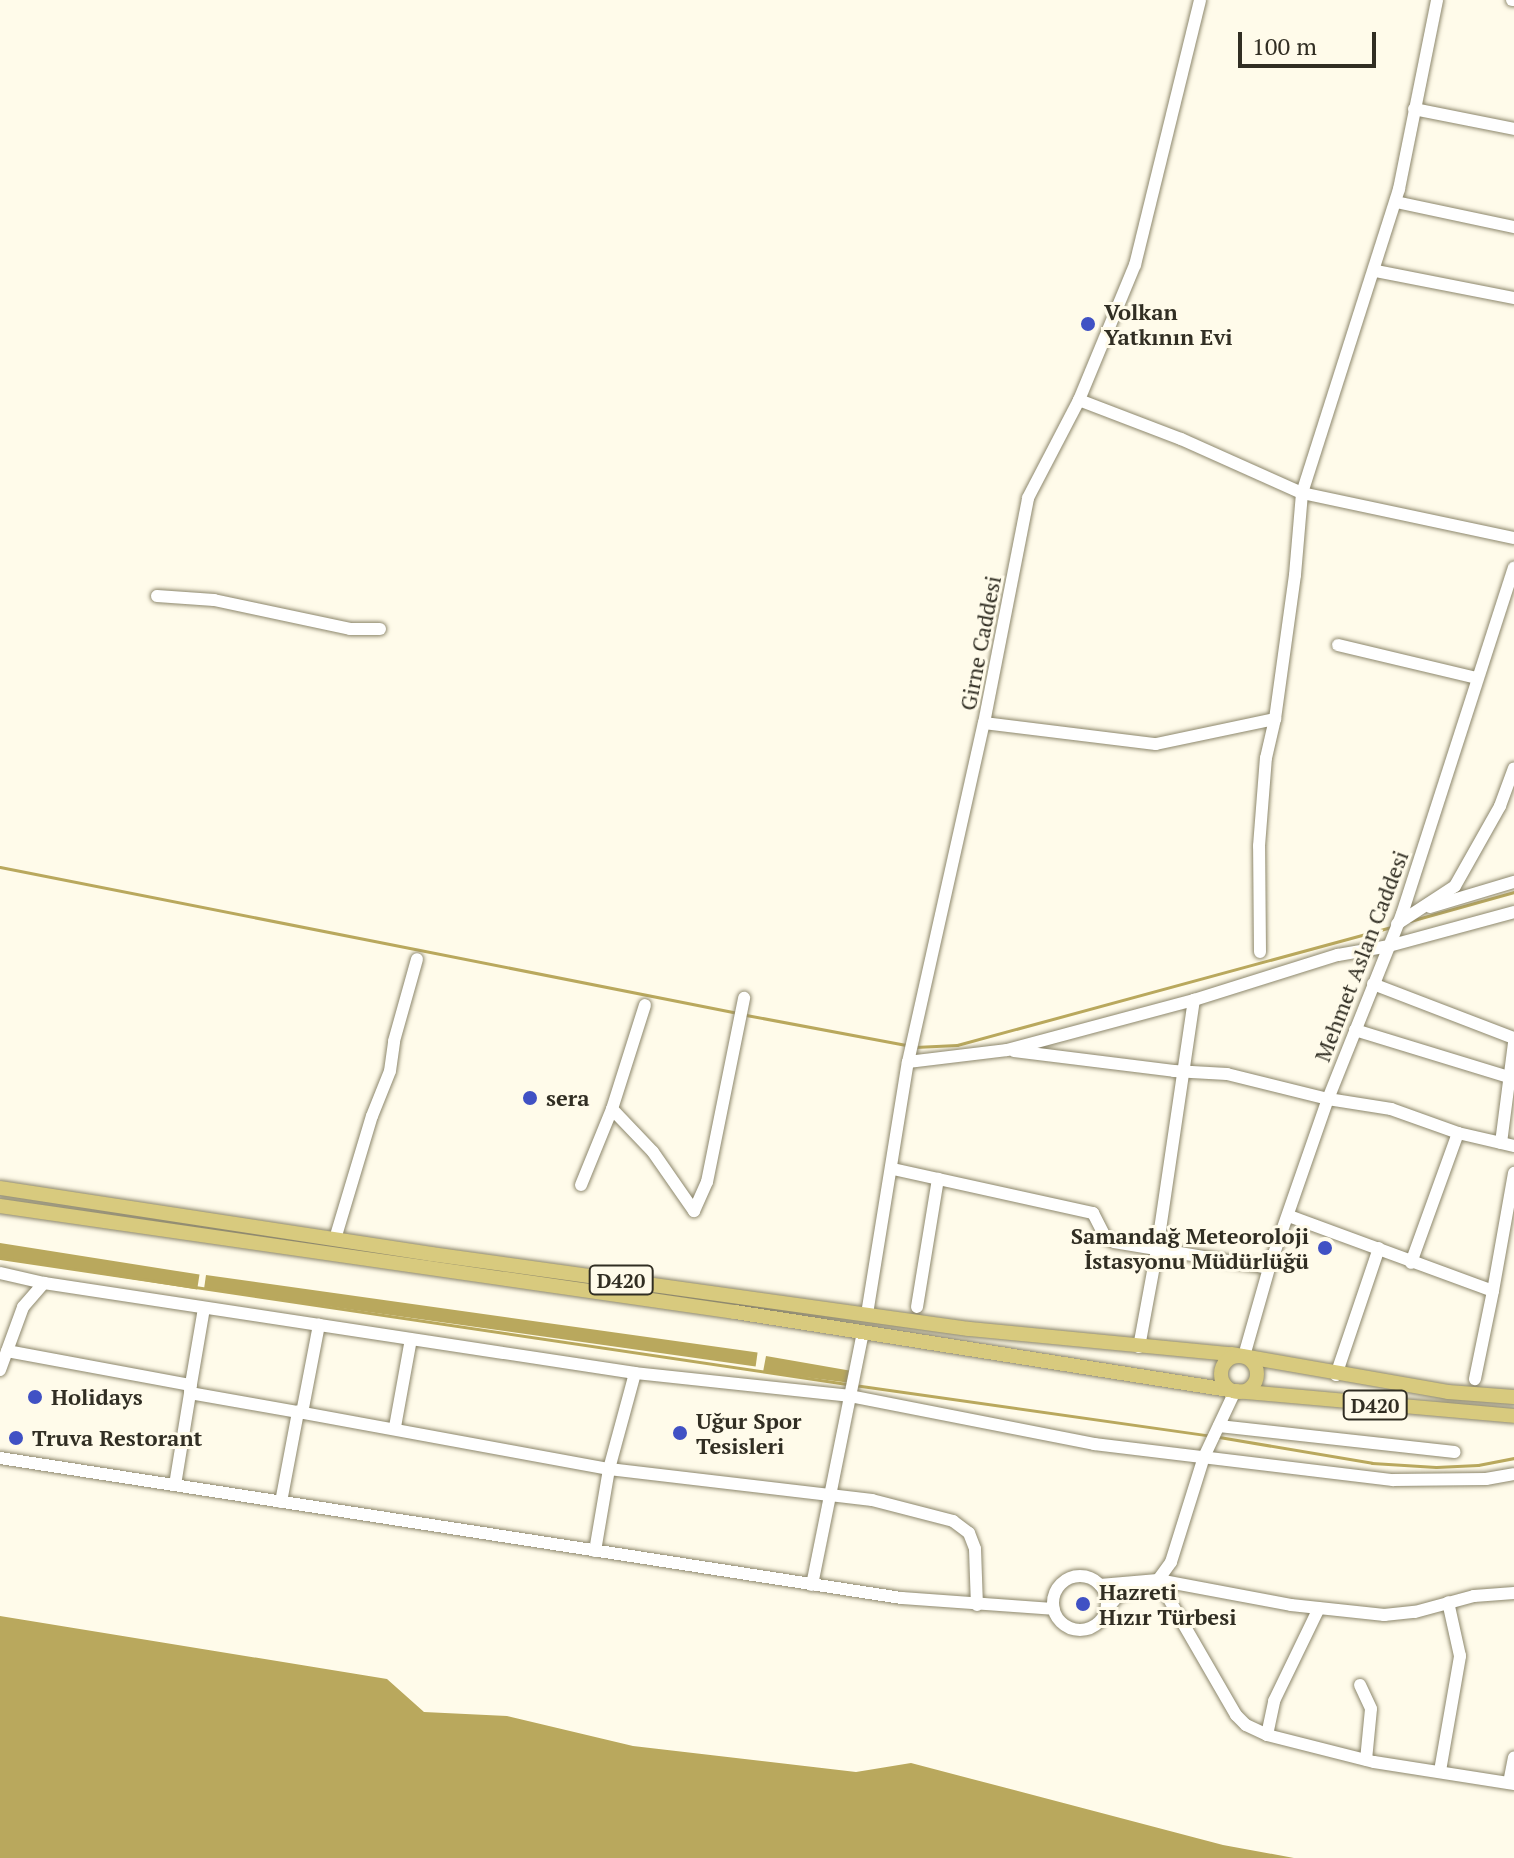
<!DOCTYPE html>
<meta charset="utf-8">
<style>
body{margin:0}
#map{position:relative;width:1514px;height:1858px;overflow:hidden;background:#fffbea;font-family:"PT Serif",serif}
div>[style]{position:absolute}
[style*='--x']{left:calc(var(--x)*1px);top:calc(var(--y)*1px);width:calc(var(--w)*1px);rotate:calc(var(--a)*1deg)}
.water>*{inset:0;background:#b9a85d;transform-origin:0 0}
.stream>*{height:3px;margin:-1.5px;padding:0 1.5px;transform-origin:1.5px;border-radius:1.5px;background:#b9a85d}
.roads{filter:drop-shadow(0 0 2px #8d876c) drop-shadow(0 0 2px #8d876c)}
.minor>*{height:12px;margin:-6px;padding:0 6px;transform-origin:6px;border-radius:6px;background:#fff}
.minor>.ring{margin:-6px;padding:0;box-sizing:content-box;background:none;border:12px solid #fff;border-radius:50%}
.major>*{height:14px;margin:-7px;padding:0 7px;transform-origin:7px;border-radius:7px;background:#d8ca7e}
.major>.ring{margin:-7px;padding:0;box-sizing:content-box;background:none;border:14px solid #d8ca7e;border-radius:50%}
.dots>*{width:22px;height:22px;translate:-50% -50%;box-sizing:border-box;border:4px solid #fffbea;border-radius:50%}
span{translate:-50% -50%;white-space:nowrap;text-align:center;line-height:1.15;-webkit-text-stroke:6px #fffbea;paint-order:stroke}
.shield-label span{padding:2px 6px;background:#fffbea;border:2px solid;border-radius:6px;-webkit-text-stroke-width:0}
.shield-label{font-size:20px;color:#312e23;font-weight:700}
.poi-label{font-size:22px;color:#312e23;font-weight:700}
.left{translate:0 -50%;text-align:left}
.right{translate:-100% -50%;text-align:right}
.street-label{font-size:22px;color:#312e23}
.scale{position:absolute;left:1238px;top:32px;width:138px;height:36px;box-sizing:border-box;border:4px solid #312e23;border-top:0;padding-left:10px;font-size:24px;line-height:28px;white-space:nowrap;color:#312e23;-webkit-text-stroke:6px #fffbea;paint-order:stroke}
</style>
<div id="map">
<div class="water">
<i style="left:0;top:1243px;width:202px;height:15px;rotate:9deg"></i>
<i style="left:206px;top:1275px;width:557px;height:14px;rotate:8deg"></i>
<i style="clip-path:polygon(766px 1356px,852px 1371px,851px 1383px,763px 1372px)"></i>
<i style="clip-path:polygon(0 1616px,387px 1679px,424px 1712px,507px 1716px,633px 1746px,856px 1772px,911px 1763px,1223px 1845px,1294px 1858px,0 1858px)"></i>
</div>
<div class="stream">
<i style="--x:0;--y:867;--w:752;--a:11.19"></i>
<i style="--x:1410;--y:921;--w:108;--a:-15.6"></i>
<i style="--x:746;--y:1015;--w:164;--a:10.6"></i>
<i style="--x:915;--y:1047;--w:42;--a:-2.7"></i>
<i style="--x:957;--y:1045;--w:450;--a:-15.2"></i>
<i style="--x:0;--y:1258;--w:856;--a:8.46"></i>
<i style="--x:854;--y:1385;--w:361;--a:8.1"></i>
<i style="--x:1219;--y:1437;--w:155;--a:9.6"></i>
<i style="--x:1372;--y:1463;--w:64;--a:3.6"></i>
<i style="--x:1436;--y:1467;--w:42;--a:-2.7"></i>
<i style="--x:1478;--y:1465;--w:37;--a:-11"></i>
</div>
<div class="roads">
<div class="minor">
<i style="--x:1512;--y:0;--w:2;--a:0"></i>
<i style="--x:1414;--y:109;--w:102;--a:11.3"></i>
<i style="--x:1396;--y:202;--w:121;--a:12"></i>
<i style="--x:1376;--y:271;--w:141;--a:11.1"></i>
<i style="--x:1079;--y:400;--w:109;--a:20.9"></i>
<i style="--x:1181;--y:439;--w:133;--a:24.1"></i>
<i style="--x:1302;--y:493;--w:217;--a:12"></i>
<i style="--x:157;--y:596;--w:57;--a:4"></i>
<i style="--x:214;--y:600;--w:139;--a:12"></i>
<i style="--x:350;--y:629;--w:30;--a:0"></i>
<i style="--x:1338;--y:645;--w:143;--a:13.4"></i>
<i style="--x:984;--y:723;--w:173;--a:7"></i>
<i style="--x:1156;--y:744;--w:122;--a:-11.9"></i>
<i style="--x:1430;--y:907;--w:88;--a:-16.6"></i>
<i style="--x:1397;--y:924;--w:69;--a:-33.2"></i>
<i style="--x:1455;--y:886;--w:92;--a:-60.6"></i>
<i style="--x:1500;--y:806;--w:40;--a:-69.8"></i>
<i style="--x:1260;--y:952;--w:106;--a:-90.5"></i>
<i style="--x:1259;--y:846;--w:88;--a:-85.5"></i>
<i style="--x:1266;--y:758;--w:40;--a:-77"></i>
<i style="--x:1275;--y:719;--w:145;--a:-82.1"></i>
<i style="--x:1295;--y:575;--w:82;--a:-85.1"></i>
<i style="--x:1302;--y:493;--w:319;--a:-72.3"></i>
<i style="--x:1399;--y:189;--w:193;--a:-78.6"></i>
<i style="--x:1373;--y:984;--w:151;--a:21"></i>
<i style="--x:1355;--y:1030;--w:164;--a:17"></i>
<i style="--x:1014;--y:1051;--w:161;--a:7.1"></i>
<i style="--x:1174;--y:1071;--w:53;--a:3.2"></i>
<i style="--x:1227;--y:1074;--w:104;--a:13.9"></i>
<i style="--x:1328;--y:1099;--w:64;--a:9"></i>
<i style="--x:1391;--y:1109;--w:71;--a:19.7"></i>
<i style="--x:1458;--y:1133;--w:138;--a:109.9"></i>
<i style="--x:908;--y:1062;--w:100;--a:-6.9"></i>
<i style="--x:1007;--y:1050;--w:194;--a:-15"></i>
<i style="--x:1194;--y:1000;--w:151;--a:-17.4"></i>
<i style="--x:1338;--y:955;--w:52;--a:-10"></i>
<i style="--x:1389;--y:946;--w:130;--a:-15.2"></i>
<i style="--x:612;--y:1109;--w:59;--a:46.4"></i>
<i style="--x:653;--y:1152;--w:72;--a:55.2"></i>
<i style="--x:1458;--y:1133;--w:57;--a:13.1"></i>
<i style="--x:1501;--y:1143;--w:101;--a:-82.6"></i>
<i style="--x:893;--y:1169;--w:205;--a:12.4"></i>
<i style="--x:1093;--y:1213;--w:27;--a:63"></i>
<i style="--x:1105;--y:1237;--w:10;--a:29"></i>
<i style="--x:1114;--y:1242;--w:157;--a:9.5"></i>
<i style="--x:581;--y:1185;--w:82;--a:-67.8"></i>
<i style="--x:612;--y:1109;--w:109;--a:-72.4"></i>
<i style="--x:694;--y:1211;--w:32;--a:-66"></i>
<i style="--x:707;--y:1182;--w:188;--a:-78.6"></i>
<i style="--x:1289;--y:1216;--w:217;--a:20.2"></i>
<i style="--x:1493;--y:1291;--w:90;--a:101.6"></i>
<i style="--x:335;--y:1239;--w:128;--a:-73.3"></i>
<i style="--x:372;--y:1116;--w:48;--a:-68.2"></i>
<i style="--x:390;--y:1071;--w:30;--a:-82"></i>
<i style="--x:394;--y:1041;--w:85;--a:-74.3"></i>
<i style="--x:0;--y:1273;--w:45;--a:12.8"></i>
<i style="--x:1493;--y:1291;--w:120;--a:-79.9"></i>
<i style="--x:917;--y:1307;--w:130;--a:-80.7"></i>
<i style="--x:867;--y:1314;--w:255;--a:-80.8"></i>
<i style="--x:908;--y:1062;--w:347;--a:-77.4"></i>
<i style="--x:984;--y:723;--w:229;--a:-78.9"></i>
<i style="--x:1028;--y:498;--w:110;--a:-62.5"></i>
<i style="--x:1079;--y:400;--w:146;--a:-67.5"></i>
<i style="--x:1135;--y:265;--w:273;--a:-76.2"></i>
<i style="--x:1139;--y:1347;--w:99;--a:-79.5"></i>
<i style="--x:1157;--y:1250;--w:253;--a:-81.6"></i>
<i style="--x:7;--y:1351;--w:187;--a:10.5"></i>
<i style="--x:1244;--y:1356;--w:91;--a:-74.1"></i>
<i style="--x:1269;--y:1268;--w:179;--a:-70.8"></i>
<i style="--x:1328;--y:1099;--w:199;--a:-68.2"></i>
<i style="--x:1402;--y:914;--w:364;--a:-72.1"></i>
<i style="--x:0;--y:1370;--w:67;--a:-69.9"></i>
<i style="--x:23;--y:1307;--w:32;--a:-49"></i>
<i style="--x:44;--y:1283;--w:598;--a:8.66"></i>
<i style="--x:635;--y:1373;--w:216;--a:6.1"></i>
<i style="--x:850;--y:1396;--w:249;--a:11.1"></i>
<i style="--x:1094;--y:1444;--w:301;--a:6.9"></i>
<i style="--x:1393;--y:1480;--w:93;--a:-0.6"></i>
<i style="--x:1486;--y:1479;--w:28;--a:-10"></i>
<i style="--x:1336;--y:1375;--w:134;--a:-71.3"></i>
<i style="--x:190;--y:1390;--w:83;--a:-80.3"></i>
<i style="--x:302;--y:1413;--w:90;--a:-79.1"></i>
<i style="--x:1219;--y:1426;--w:237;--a:6.3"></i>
<i style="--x:395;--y:1427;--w:89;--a:-79.7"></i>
<i style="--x:0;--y:1458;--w:912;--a:8.83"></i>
<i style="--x:901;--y:1598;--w:153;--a:4.1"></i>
<i style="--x:175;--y:1485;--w:93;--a:-80.7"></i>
<i style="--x:190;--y:1393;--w:110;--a:10"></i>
<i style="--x:281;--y:1502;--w:92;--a:-79.3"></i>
<i style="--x:298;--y:1412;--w:316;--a:10.4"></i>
<i style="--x:609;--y:1469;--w:265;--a:6.7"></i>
<i style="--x:872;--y:1500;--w:84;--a:14.5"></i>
<i style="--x:953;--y:1521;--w:20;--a:37"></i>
<i style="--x:969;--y:1533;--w:17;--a:69"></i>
<i style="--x:975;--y:1549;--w:56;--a:88"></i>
<i style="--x:595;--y:1551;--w:83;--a:-80.3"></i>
<i style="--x:609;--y:1469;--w:99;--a:-74.8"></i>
<i class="ring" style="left:1053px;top:1576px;width:42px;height:42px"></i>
<i style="--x:1158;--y:1580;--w:156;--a:60"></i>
<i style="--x:1236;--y:1715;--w:14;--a:45"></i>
<i style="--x:1246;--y:1725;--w:23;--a:25"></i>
<i style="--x:1267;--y:1735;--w:110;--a:14.2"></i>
<i style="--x:1374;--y:1762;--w:142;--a:8.9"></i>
<i style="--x:812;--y:1585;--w:257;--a:-78.6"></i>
<i style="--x:1100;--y:1585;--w:58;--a:-4.9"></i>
<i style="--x:1158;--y:1580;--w:135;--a:10.6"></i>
<i style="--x:1291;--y:1605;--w:94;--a:6.1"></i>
<i style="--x:1384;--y:1615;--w:31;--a:-6"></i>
<i style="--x:1415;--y:1612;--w:61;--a:-15.2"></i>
<i style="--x:1474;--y:1596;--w:40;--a:-4.3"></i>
<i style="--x:1107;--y:1609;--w:17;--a:-50"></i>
<i style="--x:1118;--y:1596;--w:43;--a:-21.8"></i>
<i style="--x:1158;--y:1580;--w:22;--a:-54"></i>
<i style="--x:1171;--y:1562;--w:110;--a:-72.6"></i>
<i style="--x:1204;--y:1457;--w:73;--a:-64.8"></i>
<i style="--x:1360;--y:1685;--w:26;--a:65"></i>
<i style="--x:1371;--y:1709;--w:51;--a:95.6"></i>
<i style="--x:1267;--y:1735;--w:35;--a:-78"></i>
<i style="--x:1274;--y:1701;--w:103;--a:-64.2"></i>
<i style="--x:1440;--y:1771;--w:117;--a:-80.1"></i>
<i style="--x:1460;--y:1656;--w:55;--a:-102.5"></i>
<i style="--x:1509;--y:1783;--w:26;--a:-79"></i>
</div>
<div class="major">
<i style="--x:0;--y:1188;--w:436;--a:8.7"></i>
<i style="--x:431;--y:1254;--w:543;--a:7.94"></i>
<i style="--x:969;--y:1329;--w:263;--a:5.5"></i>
<i style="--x:1231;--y:1354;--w:220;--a:9.9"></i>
<i style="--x:1448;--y:1392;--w:66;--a:4.3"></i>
<i style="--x:0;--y:1206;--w:743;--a:8.21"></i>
<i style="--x:735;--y:1312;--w:506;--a:8.98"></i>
<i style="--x:1235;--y:1391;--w:280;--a:5.1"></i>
<i class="ring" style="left:1221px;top:1356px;width:22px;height:22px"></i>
</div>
</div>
<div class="dots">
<i style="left:1088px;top:324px;background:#4051c4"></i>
<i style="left:530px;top:1098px;background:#4051c4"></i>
<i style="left:1325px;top:1248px;background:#4051c4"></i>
<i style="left:35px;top:1397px;background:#4051c4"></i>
<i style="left:680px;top:1433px;background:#4051c4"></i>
<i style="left:16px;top:1438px;background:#4051c4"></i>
<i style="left:1083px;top:1604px;background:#4051c4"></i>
</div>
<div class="shield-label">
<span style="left:621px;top:1280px">D420</span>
<span style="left:1375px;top:1405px">D420</span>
</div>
<div class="poi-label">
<span class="left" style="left:1104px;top:324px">Volkan<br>Yatkının Evi</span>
<span class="left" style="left:546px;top:1098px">sera</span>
<span class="right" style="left:1309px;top:1248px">Samandağ Meteoroloji<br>İstasyonu Müdürlüğü</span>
<span class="left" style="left:51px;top:1397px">Holidays</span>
<span class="left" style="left:696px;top:1433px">Uğur Spor<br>Tesisleri</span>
<span class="left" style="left:32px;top:1438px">Truva Restorant</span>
<span class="left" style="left:1099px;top:1604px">Hazreti<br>Hızır Türbesi</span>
</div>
<div class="street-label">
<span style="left:980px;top:643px;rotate:-79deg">Girne Caddesi</span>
<span style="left:1361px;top:956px;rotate:-69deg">Mehmet Aslan Caddesi</span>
</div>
<div class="scale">100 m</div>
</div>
